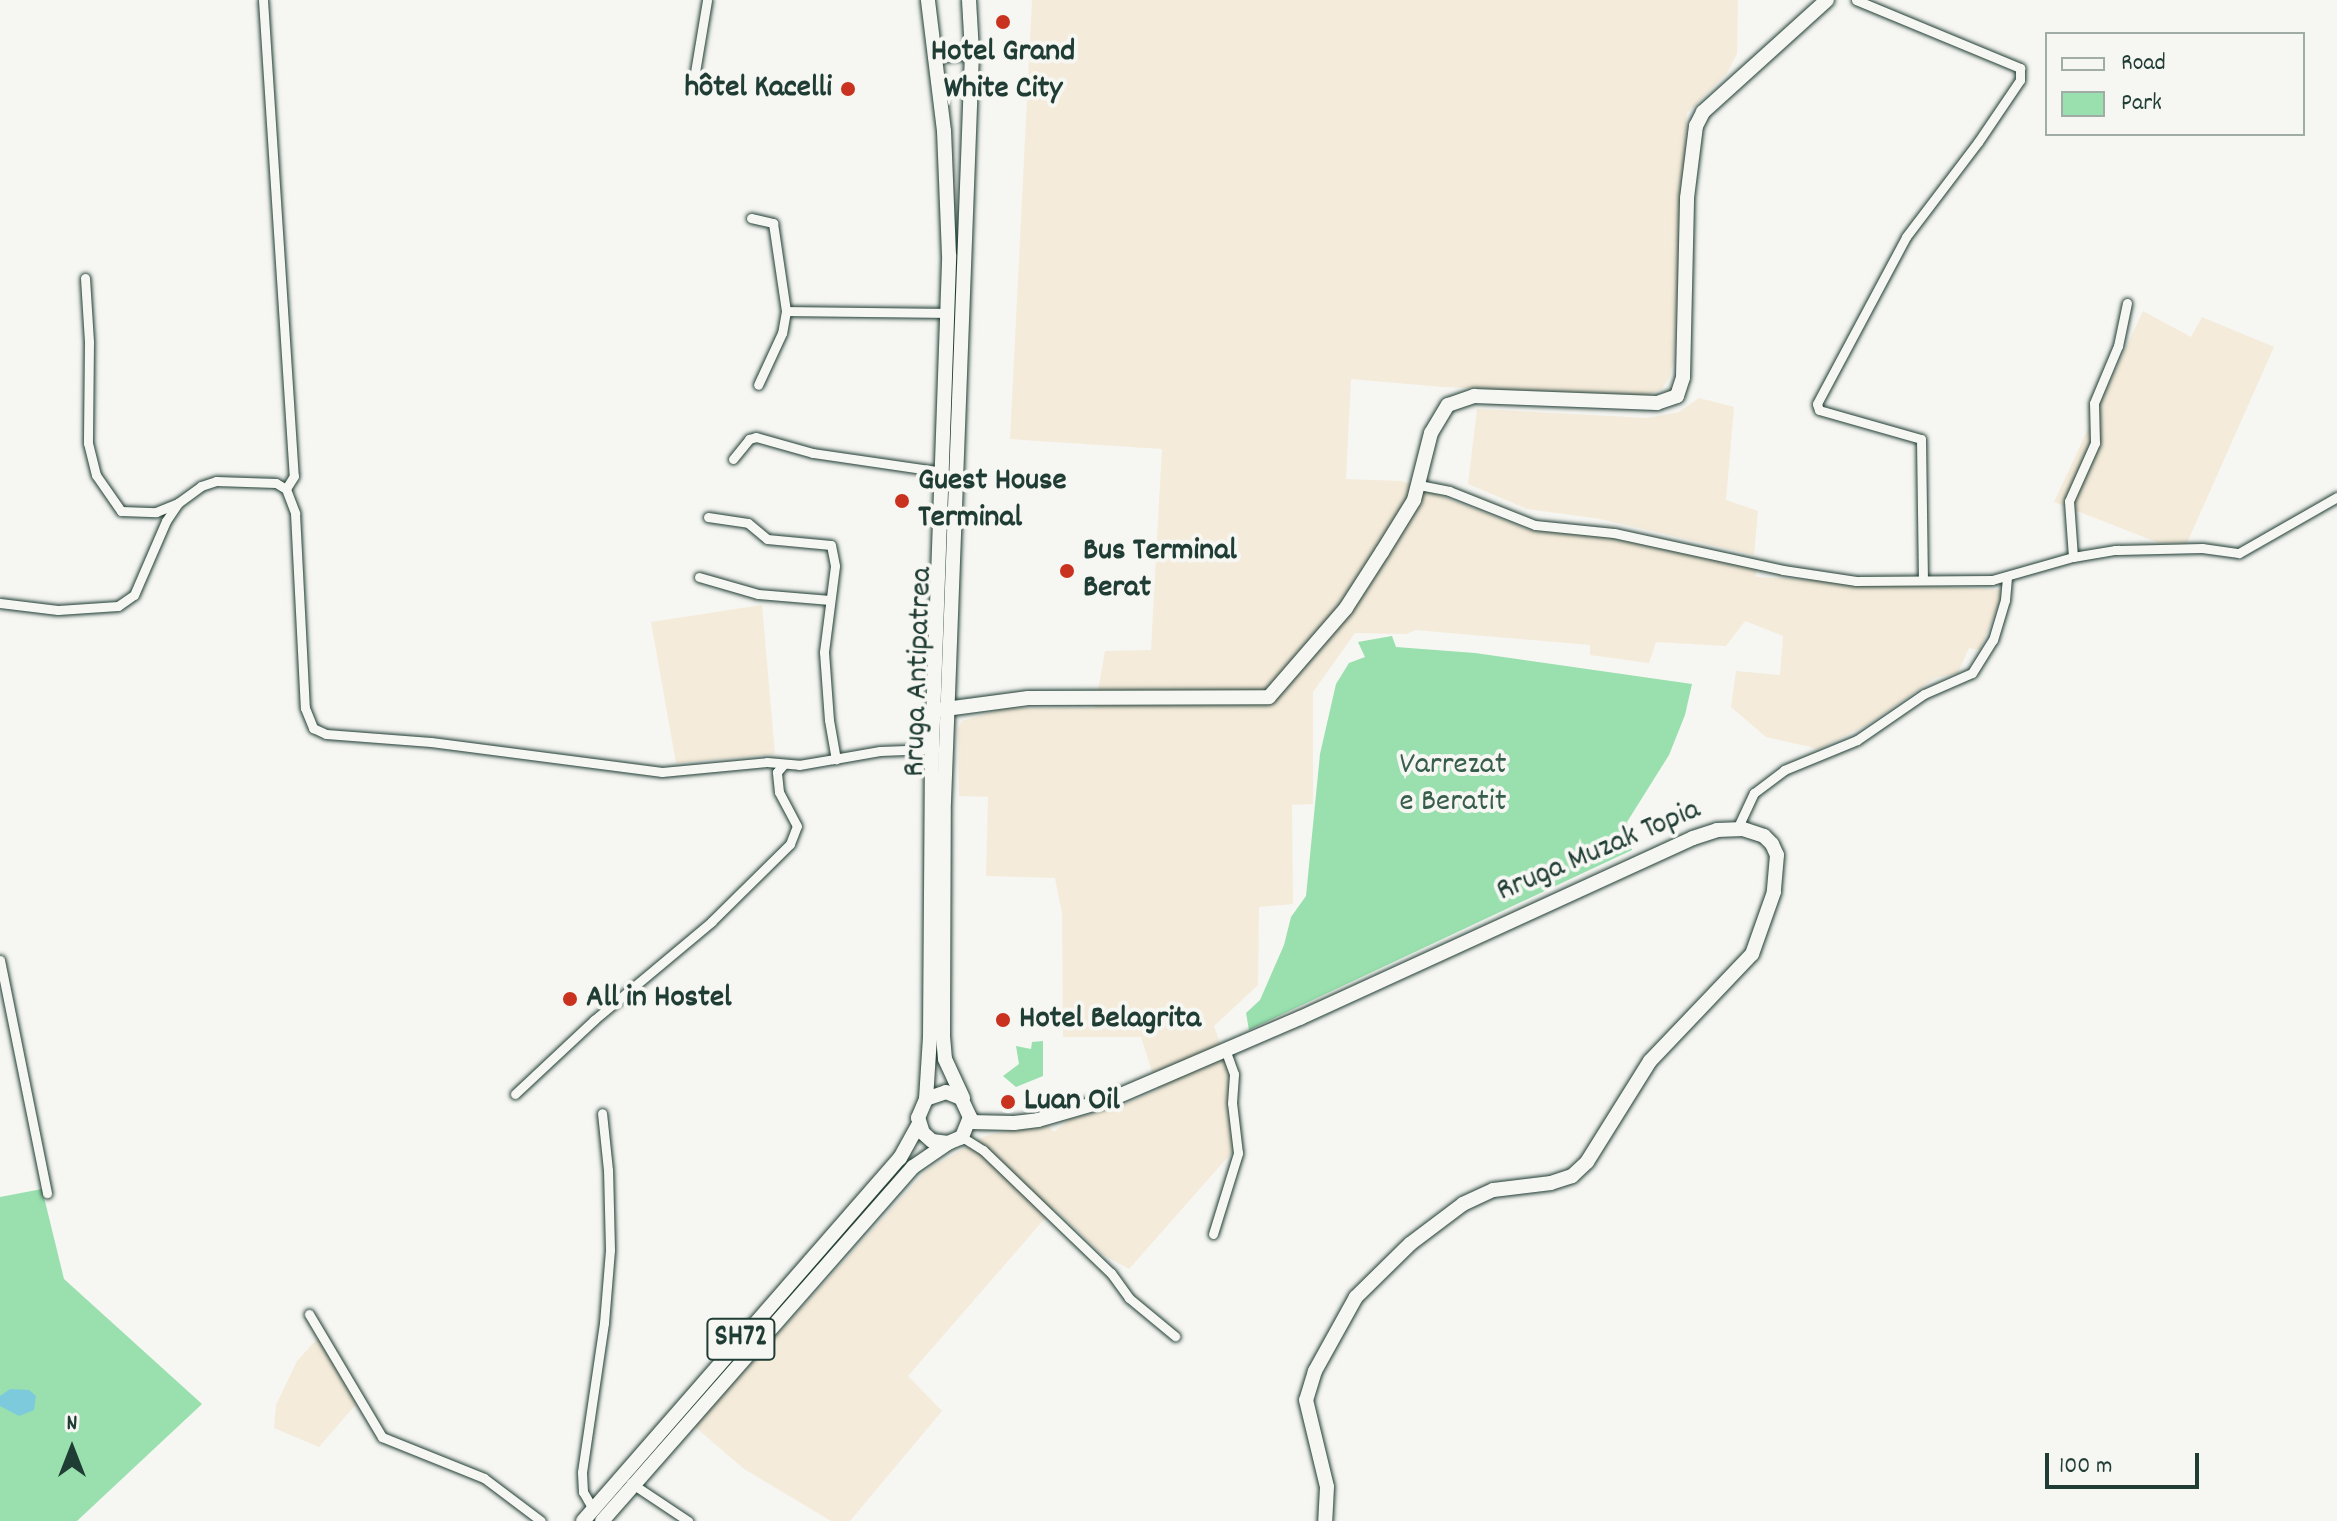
<!DOCTYPE html>
<meta charset="utf-8">
<style>
body{margin:0}
#map{position:relative;width:2337px;height:1521px;overflow:hidden;background:#f6f6f2;font-family:Dekko,sans-serif}
div>[style]{position:absolute}
[style*='--x']{left:calc(var(--x)*1px);top:calc(var(--y)*1px);width:calc(var(--w)*1px);rotate:calc(var(--a)*1deg)}
.built>*{inset:0;background:#f5ebda}
.green>*{inset:0;background:#99e0ae}
.water>*{inset:0;background:#7ecadd}
.roads{filter:drop-shadow(0 0 2px #1f3d34) drop-shadow(0 0 2px #1f3d34)}
.street>*{height:9px;margin:-4.5px;padding:0 4.5px;transform-origin:4.5px;border-radius:4.5px;background:#f6f6f2}
.secondary>*{height:14px;margin:-7px;padding:0 7px;transform-origin:7px;border-radius:7px;background:#f6f6f2}
.primary>*{height:14px;margin:-7px;padding:0 7px;transform-origin:7px;border-radius:7px;background:#f6f6f2}
.dots>*{width:22px;height:22px;translate:-50% -50%;box-sizing:border-box;border:4px solid #f6f6f2;border-radius:50%}
span{translate:-50% -50%;white-space:nowrap;text-align:center;line-height:1.15;-webkit-text-stroke:8px #f6f6f2;paint-order:stroke}
.shield-label span{padding:2px 6px;background:#f6f6f2;border:2px solid;border-radius:6px;-webkit-text-stroke-width:0}
.shield-label{font-size:30px;color:#1f3d34;font-weight:700}
.poi-label{font-size:32px;color:#1f3d34;font-weight:700}
.right{translate:-100% -50%;text-align:right}
.left{translate:0 -50%;text-align:left}
.street-label{font-size:32px;color:#1f3d34}
.park-label{font-size:32px;color:#375e4c}
.legend{position:absolute;left:2045px;top:32px;width:260px;height:104px;box-sizing:border-box;background:#f6f6f2;border:2px solid #a0aca6;margin:0;padding:10px 14px;list-style:none;font-size:24px;color:#1f3d34}
.legend li{display:flex;align-items:center;gap:16px;height:40px}
.legend b{width:40px;border:2px solid #a0aca6}
.north{position:absolute;left:32px;top:1409px;width:80px;height:80px;-webkit-text-stroke:6px #f6f6f2;paint-order:stroke;rotate:0deg;font-size:22px;font-weight:700;line-height:32px;text-align:center;color:#1f3d34}
.north::after{content:'';display:block;margin:auto;width:28px;height:36px;background:#1f3d34;clip-path:polygon(50% 0,100% 100%,50% 72%,0 100%)}
.scale{position:absolute;left:2045px;top:1453px;width:154px;height:36px;box-sizing:border-box;border:4px solid #1f3d34;border-top:0;padding-left:10px;font-size:24px;line-height:28px;white-space:nowrap;color:#1f3d34;-webkit-text-stroke:6px #f6f6f2;paint-order:stroke}
</style>
<div id="map">
<div class="built">
<i style="clip-path:polygon(1032px 0,1738px 0,1737px 54px,1727px 73px,1687px 113px,1673px 362px,1670px 376px,1662px 389px,1648px 395px,1443px 387px,1351px 379px,1346px 479px,1402px 481px,1530px 530px,1600px 536px,1756px 565px,1756px 577px,2004px 590px,1980px 650px,1969px 648px,1958px 673px,1935px 678px,1868px 724px,1819px 749px,1766px 737px,1731px 707px,1736px 671px,1780px 675px,1783px 636px,1745px 621px,1726px 646px,1656px 642px,1649px 663px,1590px 655px,1590px 645px,1415px 630px,1407px 634px,1355px 633px,1313px 692px,1313px 804px,1292px 805px,1293px 904px,1259px 907px,1258px 985px,1214px 1026px,1233px 1082px,1234px 1150px,1129px 1269px,1102px 1254px,1054px 1208px,908px 1376px,942px 1411px,850px 1521px,831px 1521px,744px 1469px,694px 1426px,927px 1170px,985px 1136px,1045px 1123px,1054px 1132px,1070px 1119px,1119px 1107px,1158px 1090px,1141px 1037px,1063px 1037px,1062px 913px,1055px 878px,986px 876px,988px 797px,959px 796px,958px 728px,962px 721px,1006px 708px,1095px 708px,1105px 651px,1151px 650px,1162px 449px,1010px 439px)"></i>
<i style="clip-path:polygon(2143px 311px,2191px 337px,2202px 317px,2274px 347px,2187px 543px,2159px 543px,2054px 502px)"></i>
<i style="clip-path:polygon(1699px 398px,1734px 407px,1726px 500px,1758px 511px,1754px 555px,1600px 519px,1527px 509px,1468px 484px,1477px 409px,1647px 418px,1679px 412px)"></i>
<i style="clip-path:polygon(762px 605px,775px 754px,676px 763px,651px 622px)"></i>
<i style="clip-path:polygon(318px 1338px,357px 1403px,319px 1447px,274px 1428px,276px 1405px,297px 1361px)"></i>
</div>
<div class="green">
<i style="clip-path:polygon(1392px 636px,1396px 647px,1475px 653px,1692px 684px,1685px 715px,1669px 755px,1627px 822px,1632px 850px,1249px 1030px,1246px 1013px,1260px 1000px,1284px 945px,1291px 917px,1306px 896px,1320px 754px,1336px 684px,1349px 663px,1365px 657px,1358px 642px)"></i>
<i style="clip-path:polygon(1043px 1041px,1043px 1076px,1016px 1087px,1003px 1076px,1019px 1064px,1016px 1046px,1031px 1049px,1032px 1042px)"></i>
<i style="clip-path:polygon(42px 1189px,64px 1279px,202px 1404px,77px 1521px,0 1521px,0 1197px)"></i>
</div>
<div class="water">
<i style="clip-path:polygon(10px 1389px,29px 1390px,36px 1396px,34px 1410px,19px 1416px,0 1406px,0 1396px)"></i>
</div>
<div class="roads">
<div class="street">
<i style="--x:263;--y:0;--w:477;--a:86.3"></i>
<i style="--x:294;--y:476;--w:15;--a:122"></i>
<i style="--x:1856;--y:0;--w:178;--a:22.5"></i>
<i style="--x:2020;--y:68;--w:12;--a:90"></i>
<i style="--x:2020;--y:80;--w:75;--a:124.1"></i>
<i style="--x:1978;--y:142;--w:119;--a:127.2"></i>
<i style="--x:1906;--y:237;--w:189;--a:118.1"></i>
<i style="--x:1817;--y:404;--w:6;--a:72"></i>
<i style="--x:1819;--y:410;--w:106;--a:15.9"></i>
<i style="--x:1921;--y:439;--w:141;--a:89.2"></i>
<i style="--x:693;--y:84;--w:85;--a:-80.5"></i>
<i style="--x:751;--y:218;--w:23;--a:13"></i>
<i style="--x:773;--y:223;--w:89;--a:81.6"></i>
<i style="--x:786;--y:311;--w:22;--a:100"></i>
<i style="--x:782;--y:333;--w:57;--a:114.8"></i>
<i style="--x:85;--y:278;--w:64;--a:86.4"></i>
<i style="--x:89;--y:342;--w:101;--a:90.6"></i>
<i style="--x:88;--y:443;--w:33;--a:76"></i>
<i style="--x:96;--y:475;--w:44;--a:55.2"></i>
<i style="--x:121;--y:511;--w:35;--a:2"></i>
<i style="--x:156;--y:512;--w:24;--a:-22"></i>
<i style="--x:786;--y:311;--w:161;--a:0.7"></i>
<i style="--x:733;--y:459;--w:26;--a:-51"></i>
<i style="--x:749;--y:439;--w:7;--a:-16"></i>
<i style="--x:756;--y:437;--w:59;--a:15.7"></i>
<i style="--x:813;--y:453;--w:132;--a:8.3"></i>
<i style="--x:1419;--y:485;--w:31;--a:11"></i>
<i style="--x:1449;--y:491;--w:92;--a:21.6"></i>
<i style="--x:1535;--y:525;--w:79;--a:5.8"></i>
<i style="--x:1614;--y:533;--w:173;--a:12.3"></i>
<i style="--x:1783;--y:570;--w:74;--a:8.6"></i>
<i style="--x:1856;--y:581;--w:136;--a:-0.4"></i>
<i style="--x:1992;--y:580;--w:84;--a:-15.9"></i>
<i style="--x:2073;--y:557;--w:43;--a:-9.5"></i>
<i style="--x:2115;--y:550;--w:87;--a:-1.3"></i>
<i style="--x:2202;--y:548;--w:37;--a:8"></i>
<i style="--x:2239;--y:553;--w:113;--a:-29.7"></i>
<i style="--x:708;--y:517;--w:40;--a:8.5"></i>
<i style="--x:748;--y:523;--w:25;--a:40"></i>
<i style="--x:767;--y:539;--w:64;--a:5.4"></i>
<i style="--x:831;--y:545;--w:21;--a:79"></i>
<i style="--x:835;--y:566;--w:87;--a:97.3"></i>
<i style="--x:824;--y:652;--w:68;--a:85.8"></i>
<i style="--x:829;--y:720;--w:40;--a:80"></i>
<i style="--x:2073;--y:557;--w:56;--a:-94.1"></i>
<i style="--x:2069;--y:501;--w:64;--a:-65.9"></i>
<i style="--x:2095;--y:443;--w:40;--a:-91.4"></i>
<i style="--x:2094;--y:403;--w:62;--a:-67.2"></i>
<i style="--x:2118;--y:346;--w:44;--a:-78.2"></i>
<i style="--x:699;--y:577;--w:61;--a:16.1"></i>
<i style="--x:758;--y:594;--w:72;--a:4.8"></i>
<i style="--x:0;--y:603;--w:58;--a:6.9"></i>
<i style="--x:58;--y:610;--w:60;--a:-3.8"></i>
<i style="--x:118;--y:606;--w:19;--a:-35"></i>
<i style="--x:134;--y:595;--w:81;--a:-66.6"></i>
<i style="--x:166;--y:521;--w:22;--a:-56"></i>
<i style="--x:178;--y:503;--w:29;--a:-36"></i>
<i style="--x:201;--y:486;--w:16;--a:-18"></i>
<i style="--x:216;--y:481;--w:60;--a:1.9"></i>
<i style="--x:276;--y:483;--w:12;--a:31"></i>
<i style="--x:286;--y:489;--w:26;--a:69"></i>
<i style="--x:295;--y:513;--w:195;--a:87.1"></i>
<i style="--x:305;--y:708;--w:22;--a:68"></i>
<i style="--x:313;--y:728;--w:14;--a:25"></i>
<i style="--x:326;--y:734;--w:105;--a:4.4"></i>
<i style="--x:431;--y:742;--w:233;--a:7.4"></i>
<i style="--x:662;--y:772;--w:105;--a:-5.4"></i>
<i style="--x:767;--y:762;--w:32;--a:5"></i>
<i style="--x:799;--y:765;--w:82;--a:-9.8"></i>
<i style="--x:880;--y:751;--w:52;--a:-2.2"></i>
<i style="--x:1737;--y:829;--w:40;--a:-65"></i>
<i style="--x:1754;--y:793;--w:38;--a:-37"></i>
<i style="--x:1784;--y:770;--w:79;--a:-22.3"></i>
<i style="--x:1857;--y:740;--w:81;--a:-34.5"></i>
<i style="--x:1924;--y:694;--w:52;--a:-23.6"></i>
<i style="--x:1972;--y:673;--w:39;--a:-58"></i>
<i style="--x:1993;--y:640;--w:42;--a:-73.3"></i>
<i style="--x:2005;--y:600;--w:23;--a:-85"></i>
<i style="--x:0;--y:960;--w:238;--a:78.6"></i>
<i style="--x:515;--y:1094;--w:108;--a:-43.1"></i>
<i style="--x:594;--y:1020;--w:153;--a:-39.9"></i>
<i style="--x:711;--y:922;--w:111;--a:-44.6"></i>
<i style="--x:790;--y:844;--w:19;--a:-69"></i>
<i style="--x:797;--y:826;--w:38;--a:-118"></i>
<i style="--x:779;--y:792;--w:20;--a:-96"></i>
<i style="--x:777;--y:772;--w:9;--a:-49"></i>
<i style="--x:962;--y:1137;--w:25;--a:32"></i>
<i style="--x:983;--y:1150;--w:178;--a:43.9"></i>
<i style="--x:1111;--y:1273;--w:31;--a:54"></i>
<i style="--x:1129;--y:1298;--w:60;--a:39.6"></i>
<i style="--x:1213;--y:1234;--w:85;--a:-72.8"></i>
<i style="--x:1238;--y:1153;--w:50;--a:-96.8"></i>
<i style="--x:1232;--y:1103;--w:29;--a:-86"></i>
<i style="--x:1234;--y:1074;--w:27;--a:-110"></i>
<i style="--x:309;--y:1314;--w:143;--a:59.3"></i>
<i style="--x:382;--y:1437;--w:110;--a:21.9"></i>
<i style="--x:484;--y:1478;--w:71;--a:37"></i>
<i style="--x:631;--y:1483;--w:69;--a:33.7"></i>
<i style="--x:593;--y:1509;--w:20;--a:-120"></i>
<i style="--x:583;--y:1492;--w:20;--a:-93"></i>
<i style="--x:582;--y:1472;--w:151;--a:-81.6"></i>
<i style="--x:604;--y:1323;--w:73;--a:-85.3"></i>
<i style="--x:610;--y:1250;--w:80;--a:-91.4"></i>
<i style="--x:608;--y:1170;--w:57;--a:-96"></i>
</div>
<div class="secondary">
<i style="--x:938;--y:710;--w:91;--a:-7.6"></i>
<i style="--x:1028;--y:698;--w:241;--a:-0.2"></i>
<i style="--x:1269;--y:697;--w:118;--a:-49.1"></i>
<i style="--x:1346;--y:608;--w:67;--a:-57.3"></i>
<i style="--x:1382;--y:552;--w:61;--a:-58.4"></i>
<i style="--x:1414;--y:500;--w:69;--a:-75.8"></i>
<i style="--x:1431;--y:433;--w:33;--a:-59"></i>
<i style="--x:1448;--y:405;--w:28;--a:-19"></i>
<i style="--x:1474;--y:396;--w:183;--a:2.2"></i>
<i style="--x:1657;--y:403;--w:21;--a:-19"></i>
<i style="--x:1677;--y:396;--w:20;--a:-72"></i>
<i style="--x:1683;--y:377;--w:179;--a:-88.7"></i>
<i style="--x:1687;--y:198;--w:73;--a:-82.9"></i>
<i style="--x:1696;--y:126;--w:16;--a:-63"></i>
<i style="--x:1703;--y:112;--w:167;--a:-42.1"></i>
<i style="--x:970;--y:1122;--w:44;--a:1.3"></i>
<i style="--x:1014;--y:1123;--w:24;--a:-7"></i>
<i style="--x:1038;--y:1120;--w:79;--a:-16.1"></i>
<i style="--x:1114;--y:1098;--w:202;--a:-23.3"></i>
<i style="--x:1300;--y:1018;--w:432;--a:-24.6"></i>
<i style="--x:1693;--y:838;--w:25;--a:-18"></i>
<i style="--x:1717;--y:830;--w:26;--a:-2"></i>
<i style="--x:1743;--y:829;--w:22;--a:18"></i>
<i style="--x:1764;--y:836;--w:11;--a:45"></i>
<i style="--x:1772;--y:844;--w:12;--a:66"></i>
<i style="--x:1777;--y:855;--w:37;--a:95"></i>
<i style="--x:1774;--y:892;--w:66;--a:109.5"></i>
<i style="--x:1752;--y:954;--w:148;--a:133.6"></i>
<i style="--x:1650;--y:1061;--w:119;--a:122"></i>
<i style="--x:1587;--y:1162;--w:21;--a:137"></i>
<i style="--x:1572;--y:1176;--w:22;--a:162"></i>
<i style="--x:1551;--y:1183;--w:58;--a:173.1"></i>
<i style="--x:1493;--y:1190;--w:33;--a:155"></i>
<i style="--x:1463;--y:1204;--w:66;--a:143"></i>
<i style="--x:1410;--y:1244;--w:76;--a:135.5"></i>
<i style="--x:1356;--y:1297;--w:85;--a:119"></i>
<i style="--x:1315;--y:1371;--w:30;--a:107"></i>
<i style="--x:1306;--y:1400;--w:89;--a:76.4"></i>
<i style="--x:1327;--y:1487;--w:34;--a:93"></i>
</div>
<div class="primary">
<i style="--x:935;--y:56;--w:37;--a:-6"></i>
<i style="--x:963;--y:1098;--w:43;--a:-114.8"></i>
<i style="--x:945;--y:1059;--w:22;--a:-95"></i>
<i style="--x:943;--y:1037;--w:235;--a:-89.8"></i>
<i style="--x:944;--y:802;--w:751;--a:-87.86"></i>
<i style="--x:972;--y:52;--w:52;--a:-93.3"></i>
<i style="--x:926;--y:1099;--w:21;--a:-19"></i>
<i style="--x:946;--y:1092;--w:16;--a:22"></i>
<i style="--x:961;--y:1098;--w:21;--a:65"></i>
<i style="--x:970;--y:1117;--w:22;--a:112"></i>
<i style="--x:962;--y:1137;--w:15;--a:157"></i>
<i style="--x:948;--y:1143;--w:16;--a:-173"></i>
<i style="--x:932;--y:1141;--w:12;--a:-138"></i>
<i style="--x:923;--y:1133;--w:16;--a:-108"></i>
<i style="--x:918;--y:1118;--w:21;--a:-67"></i>
<i style="--x:926;--y:1099;--w:62;--a:-86.3"></i>
<i style="--x:930;--y:1037;--w:288;--a:-89.6"></i>
<i style="--x:932;--y:749;--w:494;--a:-88"></i>
<i style="--x:949;--y:255;--w:124;--a:-92.3"></i>
<i style="--x:944;--y:131;--w:132;--a:-97"></i>
<i style="--x:583;--y:1521;--w:482;--a:-48.9"></i>
<i style="--x:900;--y:1158;--w:39;--a:-61"></i>
<i style="--x:602;--y:1521;--w:471;--a:-48.7"></i>
<i style="--x:913;--y:1167;--w:42;--a:-34.4"></i>
</div>
</div>
<div class="dots">
<i style="left:1003px;top:22px;background:#c8321e"></i>
<i style="left:848px;top:89px;background:#c8321e"></i>
<i style="left:902px;top:501px;background:#c8321e"></i>
<i style="left:1067px;top:571px;background:#c8321e"></i>
<i style="left:570px;top:999px;background:#c8321e"></i>
<i style="left:1003px;top:1020px;background:#c8321e"></i>
<i style="left:1008px;top:1102px;background:#c8321e"></i>
</div>
<div class="shield-label">
<span style="left:741px;top:1339px">SH72</span>
</div>
<div class="poi-label">
<span style="left:1003px;top:72px">Hotel Grand<br>White City</span>
<span class="right" style="left:832px;top:89px">hôtel Kacelli</span>
<span class="left" style="left:918px;top:501px">Guest House<br>Terminal</span>
<span class="left" style="left:1083px;top:571px">Bus Terminal<br>Berat</span>
<span class="left" style="left:586px;top:999px">All in Hostel</span>
<span class="left" style="left:1019px;top:1020px">Hotel Belagrita</span>
<span class="left" style="left:1024px;top:1102px">Luan Oil</span>
</div>
<div class="street-label">
<span style="left:920px;top:672px;rotate:-88deg">Rruga Antipatrea</span>
<span style="left:1599px;top:852px;rotate:-23deg">Rruga Muzak Topia</span>
</div>
<div class="park-label">
<span style="left:1453px;top:785px">Varrezat<br>e Beratit</span>
</div>
<ul class="legend">
<li><b style="height:10px;background:#f6f6f2"></b>Road</li>
<li><b style="height:22px;background:#99e0ae"></b>Park</li>
</ul>
<div class="north">N</div>
<div class="scale">100 m</div>
</div>
